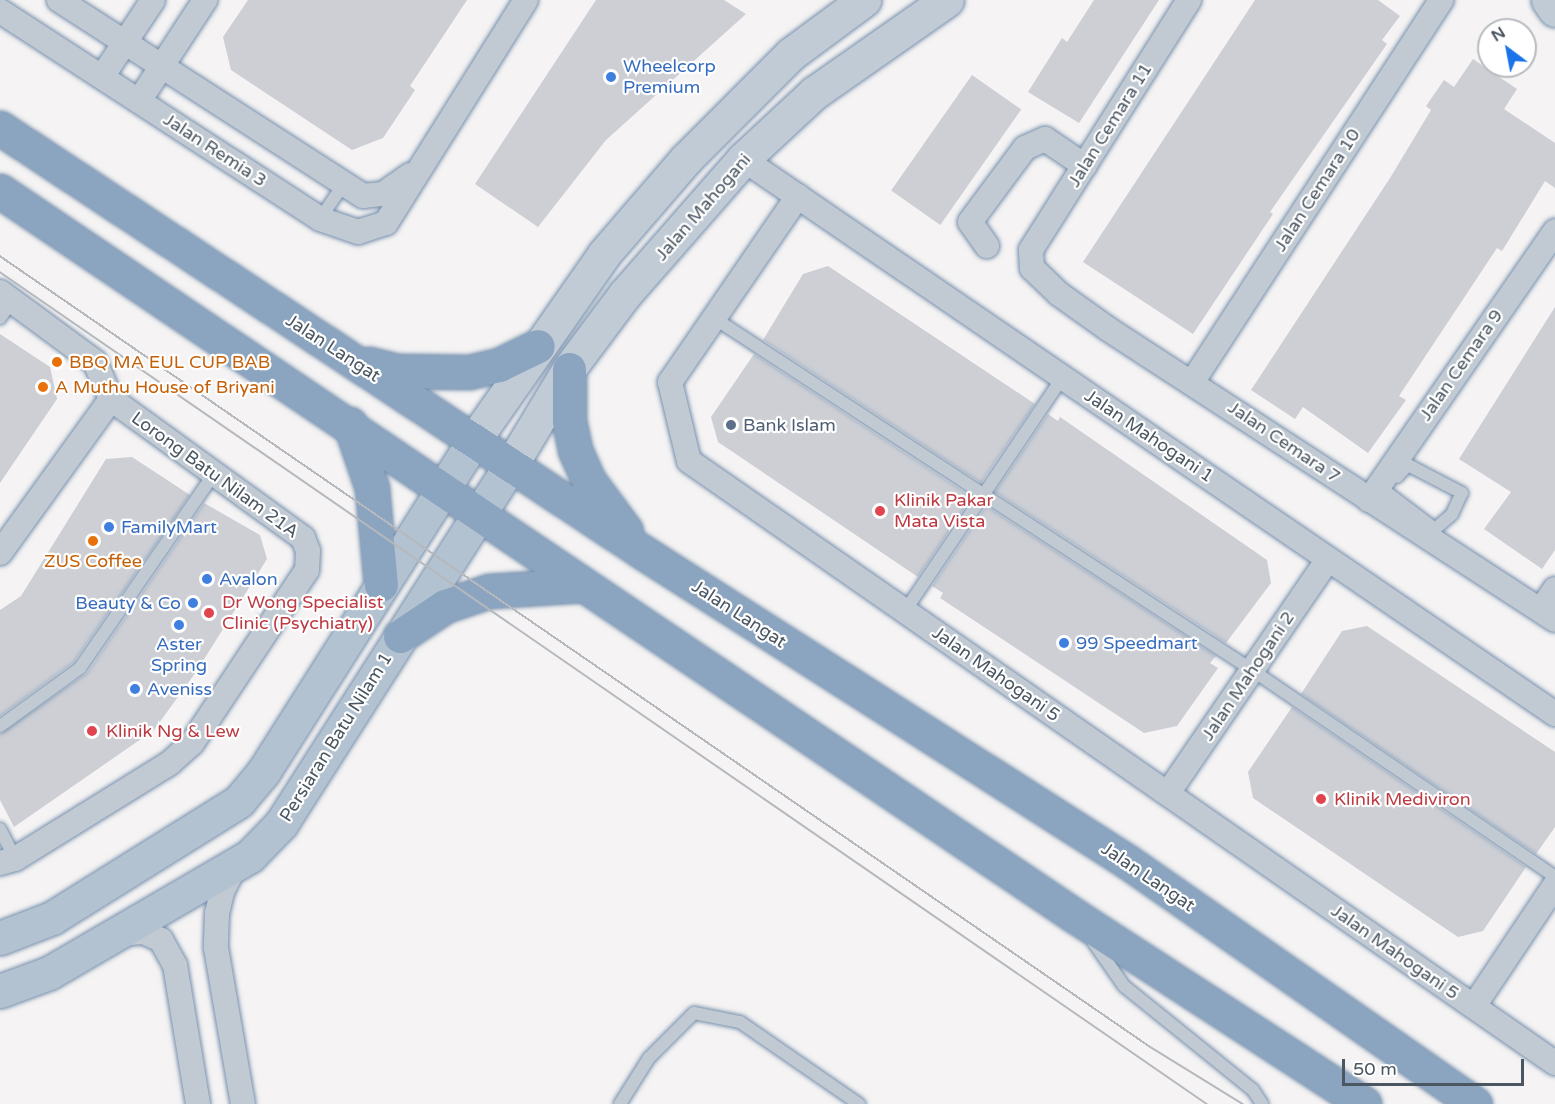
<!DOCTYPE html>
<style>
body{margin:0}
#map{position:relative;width:1555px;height:1104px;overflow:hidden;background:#f5f3f3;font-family:"Varela Round",sans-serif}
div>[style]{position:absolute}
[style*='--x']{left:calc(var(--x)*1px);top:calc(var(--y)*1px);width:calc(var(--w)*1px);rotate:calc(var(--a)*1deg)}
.building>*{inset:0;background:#cdcfd5;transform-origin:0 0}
.roads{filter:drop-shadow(0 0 2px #7690ad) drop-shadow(0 0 2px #7690ad)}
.lane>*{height:12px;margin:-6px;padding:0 6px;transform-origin:6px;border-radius:6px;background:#c1cad2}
.street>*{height:24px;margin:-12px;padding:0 12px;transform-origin:12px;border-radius:12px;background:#c1cad2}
.secondary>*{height:33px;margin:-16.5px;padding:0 16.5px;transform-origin:16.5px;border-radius:16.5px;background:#c1cbd6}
.primary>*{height:33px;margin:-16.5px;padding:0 16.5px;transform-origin:16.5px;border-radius:16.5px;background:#b3c2d1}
.highway>*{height:33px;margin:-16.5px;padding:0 16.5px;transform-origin:16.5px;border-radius:16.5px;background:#8ba5c1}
.tram>*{height:1.5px;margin:-0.75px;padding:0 0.75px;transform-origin:0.75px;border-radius:0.75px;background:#b5b8bd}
.dots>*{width:16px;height:16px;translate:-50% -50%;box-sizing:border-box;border:3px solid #fff;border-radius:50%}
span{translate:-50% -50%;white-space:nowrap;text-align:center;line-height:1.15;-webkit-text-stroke:4.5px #fff;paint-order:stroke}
.shop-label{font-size:18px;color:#366cbe}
.left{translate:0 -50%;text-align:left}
.right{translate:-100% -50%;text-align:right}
.street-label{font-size:18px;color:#4a5661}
.food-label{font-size:18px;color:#c56008}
.service-label{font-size:18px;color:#4e5e75}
.health-label{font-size:18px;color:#be3a42}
.north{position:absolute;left:1477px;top:18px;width:60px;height:60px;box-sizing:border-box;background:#fff;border:2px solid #b7bbc0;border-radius:50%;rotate:328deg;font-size:16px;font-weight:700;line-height:24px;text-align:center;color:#4a5661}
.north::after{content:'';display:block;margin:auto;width:21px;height:27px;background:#1a73e8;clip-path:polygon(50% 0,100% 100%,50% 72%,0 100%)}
.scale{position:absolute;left:1342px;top:1059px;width:182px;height:27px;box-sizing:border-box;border:3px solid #4a5661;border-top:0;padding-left:8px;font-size:18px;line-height:21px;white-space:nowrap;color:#4a5661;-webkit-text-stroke:4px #fff;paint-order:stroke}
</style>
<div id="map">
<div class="building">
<i style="clip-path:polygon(248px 0,467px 0,410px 86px,415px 90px,383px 138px,352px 150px,231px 70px,223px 37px)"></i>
<i style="clip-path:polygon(596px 0,724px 0,746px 14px,606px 140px,538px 227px,475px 184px)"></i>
<i style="clip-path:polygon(1094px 0,1159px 0,1079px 123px,1028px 92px,1062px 38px,1067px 42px)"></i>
<i style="clip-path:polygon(1255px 0,1378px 0,1400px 16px,1382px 40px,1387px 44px,1270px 212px,1273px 214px,1193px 334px,1083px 262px)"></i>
<i style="clip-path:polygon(1473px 59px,1517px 89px,1504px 109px,1555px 143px,1555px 188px,1545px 181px,1502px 251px,1497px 248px,1399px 396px,1406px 400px,1368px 453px,1303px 407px,1295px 419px,1251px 390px,1390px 178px,1431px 110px,1426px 106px,1444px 80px,1454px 87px)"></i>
<i style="left:972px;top:75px;width:60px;height:141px;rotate:35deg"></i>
<i style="clip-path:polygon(828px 266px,1035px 404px,981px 483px,763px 340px,803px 274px)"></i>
<i style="clip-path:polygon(1555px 307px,1555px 550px,1542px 569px,1484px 529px,1511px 492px,1459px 459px)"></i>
<i style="clip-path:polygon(0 334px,50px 367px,57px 399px,0 483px)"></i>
<i style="clip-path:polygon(754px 354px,972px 497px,918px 577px,718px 442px,711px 417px)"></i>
<i style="clip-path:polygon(1048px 414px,1058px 421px,1060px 417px,1267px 560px,1271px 583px,1226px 643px,995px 492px)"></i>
<i style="clip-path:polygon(132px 457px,190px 495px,74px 662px,0 716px,0 610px,21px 596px,106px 459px)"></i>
<i style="clip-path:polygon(204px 503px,260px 535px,267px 559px,196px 672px,154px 730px,14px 827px,0 800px,0 734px,87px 673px)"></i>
<i style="clip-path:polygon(986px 506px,1216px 656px,1210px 663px,1218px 668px,1177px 726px,1144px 733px,940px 598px,943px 593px,932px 586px)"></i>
<i style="clip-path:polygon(1367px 626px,1555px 752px,1555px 827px,1536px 854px,1301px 694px,1342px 631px)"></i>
<i style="clip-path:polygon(1292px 707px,1526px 867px,1483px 931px,1458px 937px,1253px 798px,1248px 772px)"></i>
</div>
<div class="roads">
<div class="lane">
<i style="--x:320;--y:219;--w:41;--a:-55.9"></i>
<i style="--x:0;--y:318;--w:21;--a:-55"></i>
<i style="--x:714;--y:318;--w:643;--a:33.2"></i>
<i style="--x:1252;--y:670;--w:367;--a:34.3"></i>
<i style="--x:1377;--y:485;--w:73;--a:37.2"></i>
<i style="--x:1435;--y:529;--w:23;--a:-41"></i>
<i style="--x:1452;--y:514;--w:23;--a:-65"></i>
<i style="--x:1462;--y:493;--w:61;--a:-152.6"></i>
<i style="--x:1408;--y:465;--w:16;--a:133"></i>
<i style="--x:905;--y:611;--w:282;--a:-56"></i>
<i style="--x:0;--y:726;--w:99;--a:-35.9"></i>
<i style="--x:80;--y:668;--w:236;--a:-55.4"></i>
<i style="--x:0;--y:829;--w:34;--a:63"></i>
<i style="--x:1092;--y:940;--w:56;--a:55.2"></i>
<i style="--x:1124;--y:986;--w:166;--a:38.9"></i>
<i style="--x:1253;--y:1090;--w:17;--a:57"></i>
<i style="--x:620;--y:1104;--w:54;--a:-57.8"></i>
<i style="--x:649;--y:1058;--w:64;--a:-45"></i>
<i style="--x:694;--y:1013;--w:47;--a:11.1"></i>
<i style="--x:740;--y:1022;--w:145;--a:34.6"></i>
</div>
<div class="street">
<i style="--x:59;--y:0;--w:362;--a:32.8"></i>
<i style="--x:363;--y:196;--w:20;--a:-6"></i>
<i style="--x:383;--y:194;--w:33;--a:-35"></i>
<i style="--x:1189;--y:0;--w:296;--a:122.3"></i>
<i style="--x:1031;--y:250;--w:18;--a:87"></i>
<i style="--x:1032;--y:268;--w:37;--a:44"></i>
<i style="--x:1059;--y:294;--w:60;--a:35.5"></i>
<i style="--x:1108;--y:329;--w:533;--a:33.06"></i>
<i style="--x:0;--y:11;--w:382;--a:33"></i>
<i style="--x:320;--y:219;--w:40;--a:18.9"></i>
<i style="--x:358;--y:232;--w:29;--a:-18"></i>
<i style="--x:386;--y:223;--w:263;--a:-57.9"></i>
<i style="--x:102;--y:77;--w:92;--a:-56.5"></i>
<i style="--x:139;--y:101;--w:121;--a:-56.8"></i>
<i style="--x:743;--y:159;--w:984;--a:34.35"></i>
<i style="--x:798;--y:196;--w:226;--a:124.5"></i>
<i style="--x:670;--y:382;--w:81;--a:76.5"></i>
<i style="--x:689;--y:461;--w:1055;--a:34.81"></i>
<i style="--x:987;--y:246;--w:29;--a:-125"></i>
<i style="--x:970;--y:222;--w:92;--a:-53.4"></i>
<i style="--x:1025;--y:148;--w:22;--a:-24"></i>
<i style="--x:1045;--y:139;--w:48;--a:34"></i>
<i style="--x:0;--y:292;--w:118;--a:36.4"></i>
<i style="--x:95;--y:362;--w:40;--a:66.6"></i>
<i style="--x:111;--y:399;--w:237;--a:35.9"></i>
<i style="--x:303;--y:538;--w:14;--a:69"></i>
<i style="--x:308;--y:551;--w:19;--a:93"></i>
<i style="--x:307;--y:570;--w:208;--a:123.6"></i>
<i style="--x:192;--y:743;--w:30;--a:138"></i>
<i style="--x:170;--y:763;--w:182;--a:148.2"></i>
<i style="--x:15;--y:859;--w:16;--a:165"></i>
<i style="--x:1193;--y:381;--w:455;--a:-56.9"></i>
<i style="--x:1369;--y:500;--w:327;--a:-55.3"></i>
<i style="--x:0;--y:553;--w:190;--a:-54.2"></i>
<i style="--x:1541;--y:610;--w:25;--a:-56"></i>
<i style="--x:1168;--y:793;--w:283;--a:-55.6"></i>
<i style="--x:241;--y:864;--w:10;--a:143"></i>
<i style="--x:233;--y:870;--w:25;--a:117"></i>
<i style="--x:222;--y:892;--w:22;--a:103"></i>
<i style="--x:217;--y:913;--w:35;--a:92"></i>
<i style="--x:216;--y:948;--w:158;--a:80.2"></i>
<i style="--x:115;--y:934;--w:29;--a:-4"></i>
<i style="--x:144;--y:932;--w:19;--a:25"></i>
<i style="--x:161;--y:940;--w:29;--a:61"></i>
<i style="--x:175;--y:965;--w:141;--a:80.6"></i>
<i style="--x:1474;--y:1006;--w:146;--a:-56.2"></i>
</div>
<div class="secondary">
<i style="--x:1548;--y:0;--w:12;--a:55"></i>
<i style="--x:474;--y:440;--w:227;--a:-55"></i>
<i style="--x:604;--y:254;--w:125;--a:-49.2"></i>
<i style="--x:686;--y:159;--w:148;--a:-45"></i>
<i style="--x:791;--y:54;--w:91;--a:-36.5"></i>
<i style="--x:511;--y:465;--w:112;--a:-58.9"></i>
<i style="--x:569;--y:369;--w:94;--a:-53.3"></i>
<i style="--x:625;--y:294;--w:179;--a:-48.8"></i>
<i style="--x:743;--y:159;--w:97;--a:-42.9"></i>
<i style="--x:814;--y:93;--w:162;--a:-35"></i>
</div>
<div class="primary">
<i style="--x:0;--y:938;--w:56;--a:-21"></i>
<i style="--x:52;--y:918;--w:221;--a:-32"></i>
<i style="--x:239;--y:801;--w:39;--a:-50"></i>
<i style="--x:264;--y:771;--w:392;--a:-57.6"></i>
<i style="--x:0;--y:991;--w:52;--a:-20.2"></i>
<i style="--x:49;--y:973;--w:233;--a:-30.2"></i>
<i style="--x:250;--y:856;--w:45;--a:-45.9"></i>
<i style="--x:281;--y:824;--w:426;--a:-57.4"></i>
</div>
<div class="highway">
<i style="--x:0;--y:128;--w:768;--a:33.42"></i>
<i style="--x:641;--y:551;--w:578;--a:32.56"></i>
<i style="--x:1128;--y:862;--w:423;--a:34.9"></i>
<i style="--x:0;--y:191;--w:1297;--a:34"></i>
<i style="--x:1075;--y:916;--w:345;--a:33"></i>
<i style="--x:369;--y:364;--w:29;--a:14"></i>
<i style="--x:397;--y:371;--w:72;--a:0.8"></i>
<i style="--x:469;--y:372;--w:31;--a:-13"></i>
<i style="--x:499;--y:365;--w:43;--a:-26"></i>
<i style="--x:569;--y:369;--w:52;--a:90"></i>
<i style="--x:569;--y:421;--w:30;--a:78"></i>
<i style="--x:575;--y:450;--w:34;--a:66"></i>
<i style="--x:589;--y:481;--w:62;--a:53.5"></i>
<i style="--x:350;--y:424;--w:68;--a:71"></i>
<i style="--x:372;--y:488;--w:97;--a:84.7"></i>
<i style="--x:400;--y:636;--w:54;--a:-33.7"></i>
<i style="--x:445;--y:606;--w:46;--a:-18.8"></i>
<i style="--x:489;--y:591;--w:94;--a:-3.7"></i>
</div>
</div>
<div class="tram">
<i style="--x:0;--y:256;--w:1394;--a:34.51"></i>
<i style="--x:1149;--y:1046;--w:110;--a:31.7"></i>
<i style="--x:0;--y:272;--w:1466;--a:34.58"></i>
</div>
<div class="dots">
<i style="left:611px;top:77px;background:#3f7fe0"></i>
<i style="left:57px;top:362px;background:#e8710a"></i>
<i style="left:43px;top:387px;background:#e8710a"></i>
<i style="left:731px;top:425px;background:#5c6f8a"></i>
<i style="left:880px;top:511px;background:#e0444e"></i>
<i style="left:109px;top:527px;background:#3f7fe0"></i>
<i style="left:93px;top:541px;background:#e8710a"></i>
<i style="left:207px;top:579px;background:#3f7fe0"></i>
<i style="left:193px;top:603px;background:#3f7fe0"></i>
<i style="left:209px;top:613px;background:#e0444e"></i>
<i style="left:179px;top:625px;background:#3f7fe0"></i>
<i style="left:1064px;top:643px;background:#3f7fe0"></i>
<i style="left:135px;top:689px;background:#3f7fe0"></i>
<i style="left:92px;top:731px;background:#e0444e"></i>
<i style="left:1321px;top:799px;background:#e0444e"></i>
</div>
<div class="shop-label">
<span class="left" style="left:623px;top:77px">Wheelcorp<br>Premium</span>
<span class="left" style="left:121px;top:527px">FamilyMart</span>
<span class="left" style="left:219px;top:579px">Avalon</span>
<span class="right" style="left:181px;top:603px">Beauty &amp; Co</span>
<span class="left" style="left:1076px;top:643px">99 Speedmart</span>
<span style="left:179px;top:655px">Aster<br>Spring</span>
<span class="left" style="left:147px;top:689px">Aveniss</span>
</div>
<div class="street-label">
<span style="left:1110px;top:125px;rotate:-58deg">Jalan Cemara 11</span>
<span style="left:215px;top:150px;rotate:33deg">Jalan Remia 3</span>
<span style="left:1317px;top:190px;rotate:-57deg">Jalan Cemara 10</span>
<span style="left:703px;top:207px;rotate:-49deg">Jalan Mahogani</span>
<span style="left:333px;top:348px;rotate:33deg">Jalan Langat</span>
<span style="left:1461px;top:365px;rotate:-55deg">Jalan Cemara 9</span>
<span style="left:1149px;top:436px;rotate:34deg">Jalan Mahogani 1</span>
<span style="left:1284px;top:442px;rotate:34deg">Jalan Cemara 7</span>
<span style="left:215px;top:475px;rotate:36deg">Lorong Batu Nilam 21A</span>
<span style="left:739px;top:614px;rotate:33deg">Jalan Langat</span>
<span style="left:996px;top:674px;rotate:35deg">Jalan Mahogani 5</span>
<span style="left:1248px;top:676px;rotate:-56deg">Jalan Mahogani 2</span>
<span style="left:336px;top:737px;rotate:-58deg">Persiaran Batu Nilam 1</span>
<span style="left:1148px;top:877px;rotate:34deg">Jalan Langat</span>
<span style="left:1395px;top:952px;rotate:35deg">Jalan Mahogani 5</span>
</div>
<div class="food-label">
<span class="left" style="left:69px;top:362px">BBQ MA EUL CUP BAB</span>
<span class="left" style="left:55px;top:387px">A Muthu House of Briyani</span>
<span style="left:93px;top:561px">ZUS Coffee</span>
</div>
<div class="service-label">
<span class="left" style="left:743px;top:425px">Bank Islam</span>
</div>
<div class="health-label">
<span class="left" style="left:894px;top:511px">Klinik Pakar<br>Mata Vista</span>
<span class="left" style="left:222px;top:613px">Dr Wong Specialist<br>Clinic (Psychiatry)</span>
<span class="left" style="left:106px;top:731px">Klinik Ng &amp; Lew</span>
<span class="left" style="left:1334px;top:799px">Klinik Mediviron</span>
</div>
<div class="north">N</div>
<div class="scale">50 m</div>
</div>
